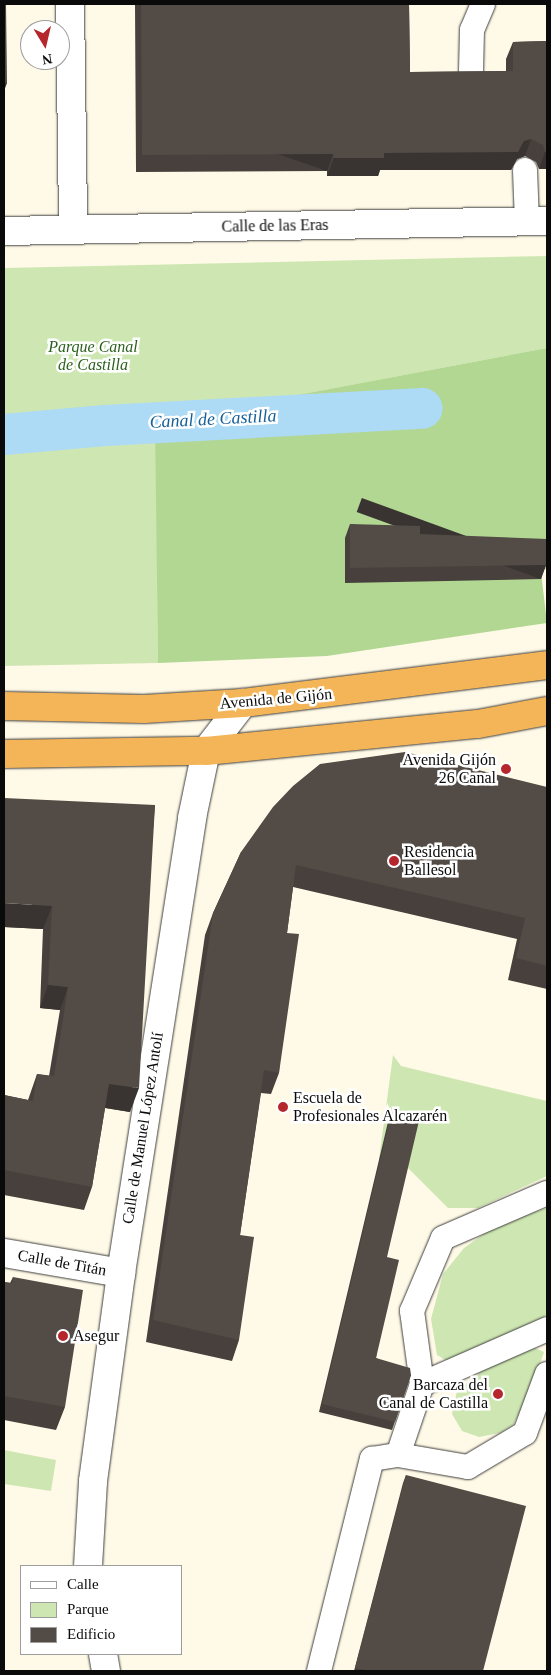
<!DOCTYPE html>
<meta charset="utf-8">
<style>
body{margin:0}
#map{position:relative;width:551px;height:1675px;overflow:hidden;background:#fffae7;font-family:"Times New Roman",serif}
div>[style]{position:absolute}
[style*='--x']{left:calc(var(--x)*1px);top:calc(var(--y)*1px);width:calc(var(--w)*1px);rotate:calc(var(--a)*1deg)}
.green>*{inset:0;background:#cee7b2}
.forest>*{inset:0;background:#b2d792}
.canal>*{height:41px;margin:-20.5px;padding:0 20.5px;transform-origin:20.5px;border-radius:20.5px;background:#addaf4}
.roads{filter:drop-shadow(0 0 1px #3d3d3d) drop-shadow(0 0 1px #3d3d3d)}
.service>*{height:24px;margin:-12px;padding:0 12px;transform-origin:12px;border-radius:12px;background:#fff}
.minor>*{height:28px;margin:-14px;padding:0 14px;transform-origin:14px;border-radius:14px;background:#fff}
.trunk>*{height:28px;margin:-14px;padding:0 14px;transform-origin:14px;border-radius:14px;background:#f4b558}
.wall>*{inset:0;background:#47403c}
.shaded-wall>*{inset:0;background:#393431;transform-origin:0 0}
.building>*{inset:0;background:#524b46}
.dots>*{width:14px;height:14px;translate:-50% -50%;box-sizing:border-box;border:2px solid #fff;border-radius:50%}
span{translate:-50% -50%;white-space:nowrap;text-align:center;line-height:1.15;-webkit-text-stroke:5px #fff;paint-order:stroke}
.street-label{font-size:16px;color:#0a0a0a}
.park-label{font-size:16px;color:#2b5f1d;font-style:italic}
.poi-label{font-size:16px;color:#0a0a0a}
.right{translate:-100% -50%;text-align:right}
.left{translate:0 -50%;text-align:left}
.water-label{font-size:18px;color:#176097;font-style:italic}
.frame{position:absolute;inset:0;border:5px solid #0a0a0a;pointer-events:none}
.legend{position:absolute;left:20px;top:1565px;width:162px;height:90px;box-sizing:border-box;background:#fff;border:1px solid #9d9d9d;margin:0;padding:6px 9px;list-style:none;font-size:15px;color:#0a0a0a}
.legend li{display:flex;align-items:center;gap:10px;height:25px}
.legend b{width:25px;border:1px solid #9d9d9d}
.north{position:absolute;left:20px;top:20px;width:50px;height:50px;box-sizing:border-box;background:#fff;border:1px solid #9d9d9d;border-radius:50%;rotate:171deg;font-size:14px;font-weight:700;line-height:20px;text-align:center;color:#0a0a0a}
.north::after{content:'';display:block;margin:auto;width:18px;height:22px;background:#b5262d;clip-path:polygon(50% 0,100% 100%,50% 72%,0 100%)}
</style>
<div id="map">
<div class="green">
<i style="clip-path:polygon(547px 256px,547px 348px,156px 422px,158px 663px,4px 666px,4px 268px)"></i>
<i style="clip-path:polygon(393px 1055px,401px 1066px,547px 1101px,547px 1176px,478px 1208px,448px 1208px,407px 1167px,379px 1159px)"></i>
<i style="clip-path:polygon(547px 1208px,547px 1314px,532px 1327px,449px 1362px,437px 1355px,431px 1319px,443px 1274px,464px 1248px,495px 1226px)"></i>
<i style="clip-path:polygon(533px 1347px,544px 1352px,531px 1391px,513px 1425px,500px 1433px,479px 1437px,462px 1431px,452px 1414px,457px 1391px,486px 1368px)"></i>
<i style="clip-path:polygon(4px 1450px,56px 1460px,51px 1491px,4px 1484px)"></i>
</div>
<div class="forest">
<i style="clip-path:polygon(547px 348px,547px 568px,541px 572px,547px 623px,327px 656px,158px 663px,155px 422px)"></i>
</div>
<div class="canal">
<i style="--x:4;--y:434;--w:101;--a:-5.1"></i>
<i style="--x:105;--y:425;--w:317;--a:-3.1"></i>
</div>
<div class="roads">
<div class="service">
<i style="--x:471;--y:71;--w:41;--a:-88.6"></i>
<i style="--x:472;--y:30;--w:28;--a:-67"></i>
<i style="--x:525;--y:170;--w:51;--a:87.8"></i>
<i style="--x:422;--y:1384;--w:137;--a:-23.7"></i>
<i style="--x:398;--y:1455;--w:75;--a:-71.3"></i>
<i style="--x:422;--y:1384;--w:74;--a:-97.8"></i>
<i style="--x:412;--y:1311;--w:79;--a:-67"></i>
<i style="--x:443;--y:1238;--w:113;--a:-23.4"></i>
<i style="--x:319;--y:1671;--w:219;--a:-76"></i>
<i style="--x:372;--y:1459;--w:26;--a:-9"></i>
<i style="--x:398;--y:1455;--w:71;--a:9.7"></i>
<i style="--x:468;--y:1467;--w:66;--a:-30.8"></i>
<i style="--x:525;--y:1433;--w:63;--a:-69.6"></i>
</div>
<div class="minor">
<i style="--x:70;--y:4;--w:226;--a:89.2"></i>
<i style="--x:4;--y:231;--w:543;--a:-1.06"></i>
<i style="--x:4;--y:1253;--w:119;--a:9.7"></i>
<i style="--x:88;--y:1566;--w:85;--a:-86.6"></i>
<i style="--x:93;--y:1481;--w:210;--a:-82.3"></i>
<i style="--x:121;--y:1273;--w:461;--a:-81.1"></i>
<i style="--x:192;--y:818;--w:68;--a:-78.2"></i>
<i style="--x:206;--y:751;--w:61;--a:-52.4"></i>
<i style="--x:103;--y:1654;--w:17;--a:80"></i>
</div>
<div class="trunk">
<i style="--x:4;--y:706;--w:140;--a:1.2"></i>
<i style="--x:144;--y:709;--w:99;--a:-3.5"></i>
<i style="--x:243;--y:703;--w:306;--a:-7.1"></i>
<i style="--x:4;--y:754;--w:202;--a:-0.9"></i>
<i style="--x:206;--y:751;--w:273;--a:-5.7"></i>
<i style="--x:478;--y:724;--w:70;--a:-10.7"></i>
</div>
</div>
<div class="wall">
<i style="clip-path:polygon(135px 4px,409px 4px,410px 72px,506px 71px,506px 59px,513px 42px,547px 41px,547px 169px,539px 169px,536px 162px,525px 156px,517px 159px,511px 170px,380px 170px,378px 176px,327px 176px,327px 171px,136px 172px)"></i>
<i style="clip-path:polygon(350px 524px,420px 534px,546px 565px,541px 579px,345px 583px,345px 538px)"></i>
<i style="clip-path:polygon(547px 787px,547px 989px,508px 980px,517px 939px,293px 887px,287px 933px,279px 1073px,271px 1094px,261px 1093px,240px 1235px,239px 1340px,232px 1361px,146px 1342px,205px 935px,213px 913px,241px 852px)"></i>
<i style="clip-path:polygon(155px 805px,130px 1112px,105px 1108px,92px 1187px,84px 1210px,4px 1195px,4px 1095px,28px 1100px,37px 1074px,49px 1076px,60px 1010px,40px 1008px,43px 929px,4px 927px)"></i>
<i style="clip-path:polygon(391px 1114px,387px 1257px,376px 1358px,411px 1375px,392px 1430px,319px 1412px,388px 1122px)"></i>
<i style="clip-path:polygon(13px 1277px,65px 1407px,56px 1430px,4px 1420px,4px 1282px,10px 1283px)"></i>
<i style="clip-path:polygon(406px 1475px,483px 1671px,354px 1671px,403px 1483px)"></i>
</div>
<div class="shaded-wall">
<i style="clip-path:polygon(4px 83px,7px 83px,4px 91px)"></i>
<i style="clip-path:polygon(531px 139px,525px 156px,517px 159px,511px 170px,380px 170px,378px 176px,327px 176px,334px 158px,384px 153px,524px 141px)"></i>
<i style="clip-path:polygon(545px 152px,547px 152px,547px 169px,539px 169px)"></i>
<i style="left:333px;top:154px;width:18px;height:191px;rotate:109deg"></i>
<i style="left:546px;top:565px;width:15px;height:196px;rotate:110deg"></i>
<i style="clip-path:polygon(4px 903px,52px 906px,43px 929px,4px 927px)"></i>
<i style="clip-path:polygon(48px 985px,68px 987px,60px 1010px,40px 1008px)"></i>
<i style="clip-path:polygon(109px 1084px,139px 1088px,130px 1112px,100px 1107px)"></i>
</div>
<div class="building">
<i style="clip-path:polygon(4px 4px,6px 4px,7px 83px,4px 83px)"></i>
<i style="clip-path:polygon(141px 4px,409px 4px,410px 72px,513px 71px,513px 42px,547px 41px,547px 152px,545px 152px,543px 145px,531px 139px,524px 141px,518px 152px,384px 153px,384px 158px,334px 158px,333px 154px,142px 155px)"></i>
<i style="clip-path:polygon(350px 524px,420px 526px,420px 534px,547px 539px,546px 565px,350px 568px)"></i>
<i style="clip-path:polygon(405px 752px,547px 787px,547px 966px,516px 958px,525px 918px,296px 865px,287px 933px,299px 934px,279px 1073px,264px 1070px,240px 1235px,254px 1237px,239px 1340px,153px 1320px,213px 913px,241px 852px,273px 807px,293px 786px,320px 764px)"></i>
<i style="clip-path:polygon(4px 798px,155px 805px,139px 1088px,109px 1084px,92px 1187px,4px 1170px,4px 1095px,33px 1101px,37px 1074px,54px 1076px,68px 987px,48px 985px,52px 906px,4px 903px)"></i>
<i style="clip-path:polygon(391px 1114px,419px 1121px,387px 1257px,399px 1260px,376px 1358px,410px 1368px,411px 1375px,395px 1422px,322px 1404px)"></i>
<i style="clip-path:polygon(13px 1277px,83px 1290px,65px 1407px,4px 1396px,4px 1282px,12px 1283px)"></i>
<i style="clip-path:polygon(406px 1475px,526px 1506px,483px 1671px,369px 1671px,355px 1668px)"></i>
</div>
<div class="dots">
<i style="left:506px;top:769px;background:#b5262d"></i>
<i style="left:394px;top:861px;background:#b5262d"></i>
<i style="left:283px;top:1107px;background:#b5262d"></i>
<i style="left:63px;top:1336px;background:#b5262d"></i>
<i style="left:498px;top:1394px;background:#b5262d"></i>
</div>
<div class="street-label">
<span style="left:275px;top:226px;rotate:-1deg">Calle de las Eras</span>
<span style="left:276px;top:699px;rotate:-5deg">Avenida de Gijón</span>
<span style="left:143px;top:1128px;rotate:-81deg">Calle de Manuel López Antolí</span>
<span style="left:62px;top:1263px;rotate:10deg">Calle de Titán</span>
</div>
<div class="park-label">
<span style="left:93px;top:356px">Parque Canal<br>de Castilla</span>
</div>
<div class="poi-label">
<span class="right" style="left:496px;top:769px">Avenida Gijón<br>26 Canal</span>
<span class="left" style="left:404px;top:861px">Residencia<br>Ballesol</span>
<span class="left" style="left:293px;top:1107px">Escuela de<br>Profesionales Alcazarén</span>
<span class="left" style="left:73px;top:1336px">Asegur</span>
<span class="right" style="left:488px;top:1394px">Barcaza del<br>Canal de Castilla</span>
</div>
<div class="water-label">
<span style="left:213px;top:419px;rotate:-3deg">Canal de Castilla</span>
</div>
<div class="frame"></div>
<ul class="legend">
<li><b style="height:6px;background:#fff"></b>Calle</li>
<li><b style="height:14px;background:#cee7b2"></b>Parque</li>
<li><b style="height:14px;background:#524b46"></b>Edificio</li>
</ul>
<div class="north">N</div>
</div>
